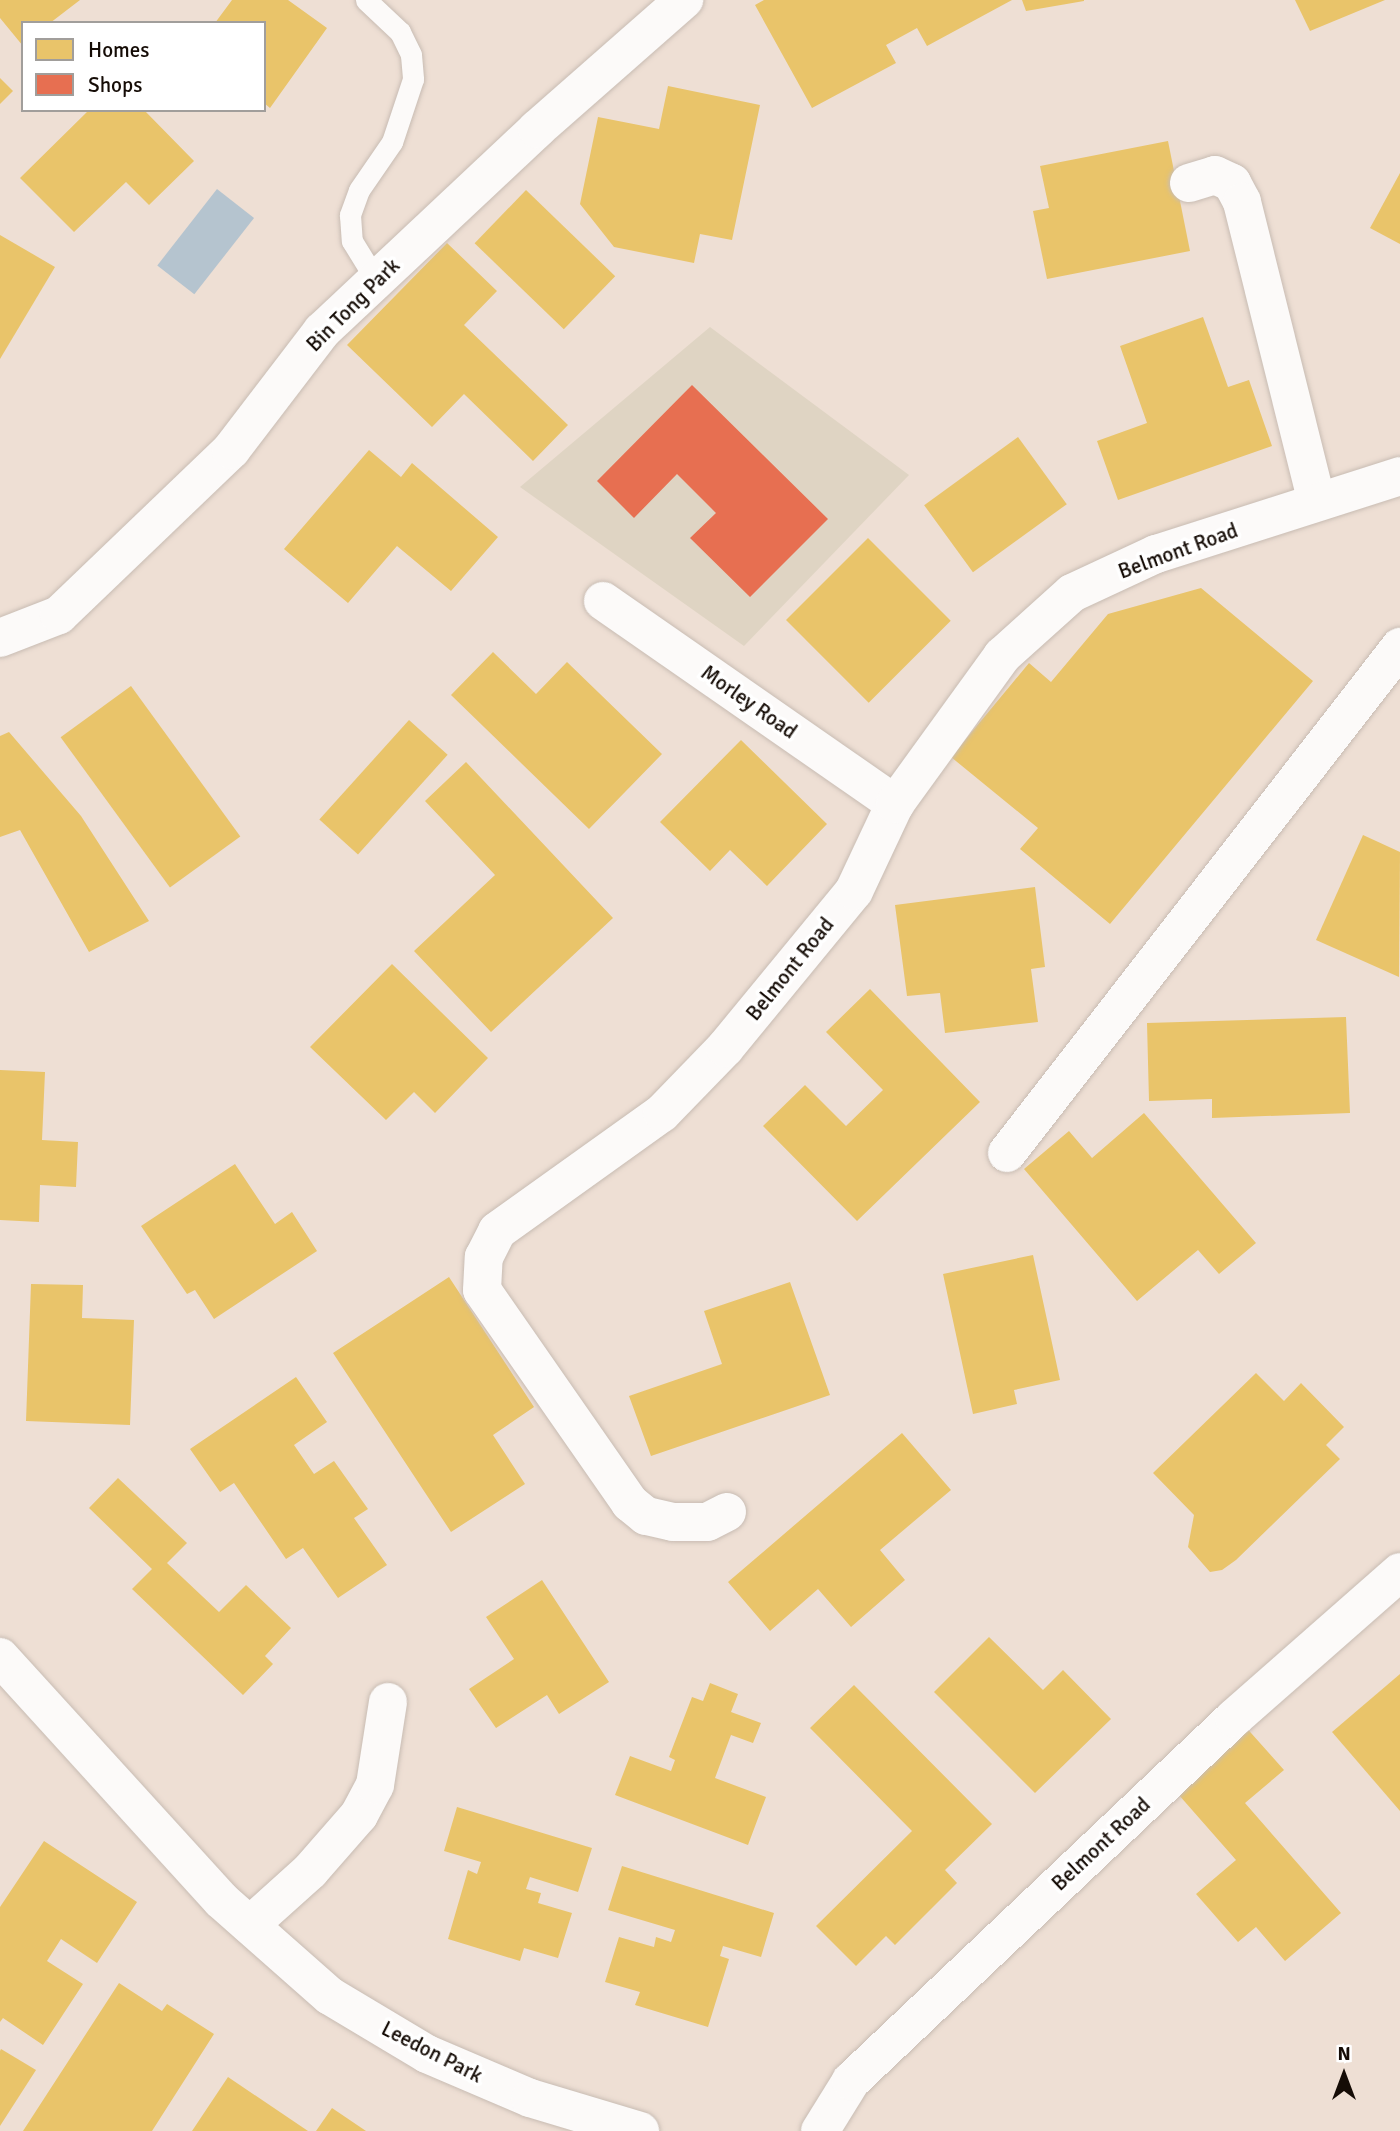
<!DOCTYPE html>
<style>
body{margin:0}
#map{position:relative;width:1400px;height:2131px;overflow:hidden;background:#eedfd4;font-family:Signika,sans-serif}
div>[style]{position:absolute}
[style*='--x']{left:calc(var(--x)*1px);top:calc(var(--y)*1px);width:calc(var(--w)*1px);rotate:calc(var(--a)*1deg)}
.commercial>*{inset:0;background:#dfd4c3}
.water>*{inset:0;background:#b5c4cf;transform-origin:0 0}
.homes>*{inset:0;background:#e9c46a;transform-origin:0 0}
.shops>*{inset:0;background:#e76f51}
.roads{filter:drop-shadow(0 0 2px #c8bcb3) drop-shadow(0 0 2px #c8bcb3)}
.service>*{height:21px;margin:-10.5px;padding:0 10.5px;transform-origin:10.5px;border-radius:10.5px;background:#fcfaf9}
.minor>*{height:38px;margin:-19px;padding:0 19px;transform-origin:19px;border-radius:19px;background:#fcfaf9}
span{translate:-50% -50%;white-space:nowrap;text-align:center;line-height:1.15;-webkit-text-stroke:7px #fff;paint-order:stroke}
.street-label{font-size:21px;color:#150c06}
.legend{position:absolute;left:21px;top:21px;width:245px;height:91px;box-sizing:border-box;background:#fff;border:2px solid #a19e9b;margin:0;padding:9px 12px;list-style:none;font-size:21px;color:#150c06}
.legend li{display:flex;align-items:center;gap:14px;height:35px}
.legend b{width:35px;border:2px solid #a19e9b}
.north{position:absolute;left:1309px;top:2040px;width:70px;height:70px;-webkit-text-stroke:5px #fff;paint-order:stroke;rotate:0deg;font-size:19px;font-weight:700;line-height:28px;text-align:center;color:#150c06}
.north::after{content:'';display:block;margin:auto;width:24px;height:32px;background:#150c06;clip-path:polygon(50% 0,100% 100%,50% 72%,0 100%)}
</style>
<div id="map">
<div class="commercial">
<i style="clip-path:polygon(710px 327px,909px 475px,744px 646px,520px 487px)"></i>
</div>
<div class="water">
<i style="left:217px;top:189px;width:47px;height:97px;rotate:38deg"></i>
</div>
<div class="homes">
<i style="clip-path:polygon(0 0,80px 0,50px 23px,23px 23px,23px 46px,0 18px)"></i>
<i style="clip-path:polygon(232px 0,288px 0,327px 28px,270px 108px,264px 103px,264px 23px,215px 23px)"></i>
<i style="clip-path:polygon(764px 0,1012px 0,927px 46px,917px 28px,886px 45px,896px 63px,812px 108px,755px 5px)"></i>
<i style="clip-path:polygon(1022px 0,1084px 0,1084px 1px,1026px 11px)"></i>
<i style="clip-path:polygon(1295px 0,1385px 0,1310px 31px)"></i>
<i style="clip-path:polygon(0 78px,13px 91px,0 104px)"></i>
<i style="clip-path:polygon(668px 86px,760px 105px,732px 240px,700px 234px,694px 263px,614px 247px,580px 204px,598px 117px,659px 129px)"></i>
<i style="clip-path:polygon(89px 110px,144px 110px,194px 161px,149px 205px,126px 182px,74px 232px,20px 178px)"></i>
<i style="clip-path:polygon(1168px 141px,1190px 251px,1047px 279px,1033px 211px,1049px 208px,1040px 166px)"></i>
<i style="clip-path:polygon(1400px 173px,1400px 244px,1370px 228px)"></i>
<i style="left:526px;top:190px;width:124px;height:74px;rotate:44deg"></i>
<i style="clip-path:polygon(0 235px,55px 267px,0 359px)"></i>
<i style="clip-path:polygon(447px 243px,497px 291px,464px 325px,568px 425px,533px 461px,464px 394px,432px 427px,347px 345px)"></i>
<i style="clip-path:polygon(1203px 317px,1228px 387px,1249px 380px,1272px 446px,1118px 500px,1097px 441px,1147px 423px,1120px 346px)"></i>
<i style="left:1018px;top:437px;width:83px;height:116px;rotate:54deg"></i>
<i style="clip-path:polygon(369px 450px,401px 477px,412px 463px,498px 537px,451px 591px,397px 546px,348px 603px,284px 549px)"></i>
<i style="left:868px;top:538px;width:117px;height:116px;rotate:45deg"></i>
<i style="clip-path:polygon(1201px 588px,1313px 681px,1110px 924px,1020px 849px,1038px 828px,951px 757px,1029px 663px,1051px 682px,1108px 614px)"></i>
<i style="clip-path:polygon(493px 652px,536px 694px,567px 662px,662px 754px,589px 829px,451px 695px)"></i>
<i style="left:131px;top:686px;width:186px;height:87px;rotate:54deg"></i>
<i style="left:409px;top:720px;width:52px;height:134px;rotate:42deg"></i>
<i style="clip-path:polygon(9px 732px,81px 816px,149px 921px,89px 952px,20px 830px,0 837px,0 736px)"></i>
<i style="clip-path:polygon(741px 740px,827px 824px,767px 886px,730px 850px,710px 871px,660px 822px)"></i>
<i style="clip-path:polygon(466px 762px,613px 918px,491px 1032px,414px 951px,495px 875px,425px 801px)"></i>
<i style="clip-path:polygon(1363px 835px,1400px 852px,1399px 977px,1316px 940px)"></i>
<i style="clip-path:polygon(1035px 887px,1045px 967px,1031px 969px,1038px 1022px,945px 1033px,940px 993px,907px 996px,895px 905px)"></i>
<i style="clip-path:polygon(392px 964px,488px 1058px,435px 1113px,414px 1092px,386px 1120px,310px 1047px)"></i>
<i style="clip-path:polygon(870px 989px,980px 1102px,857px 1221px,763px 1126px,805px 1085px,846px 1126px,883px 1090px,826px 1032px)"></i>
<i style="clip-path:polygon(1346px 1017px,1350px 1113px,1212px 1118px,1212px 1099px,1149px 1101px,1147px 1023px)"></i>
<i style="clip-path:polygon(0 1070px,45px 1072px,42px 1140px,78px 1142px,76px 1187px,40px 1185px,39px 1222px,0 1220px)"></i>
<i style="clip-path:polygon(1144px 1113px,1256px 1243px,1219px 1274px,1198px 1250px,1137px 1301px,1024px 1169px,1069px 1131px,1092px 1158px)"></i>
<i style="clip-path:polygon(235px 1164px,275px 1224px,292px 1212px,317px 1251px,214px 1319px,195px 1290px,187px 1294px,141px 1226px)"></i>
<i style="clip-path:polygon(1033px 1255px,1060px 1380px,1014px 1390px,1017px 1404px,973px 1414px,943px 1274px)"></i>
<i style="clip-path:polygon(449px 1277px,534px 1407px,493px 1435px,525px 1484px,451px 1532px,333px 1353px)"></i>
<i style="clip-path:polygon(790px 1282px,830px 1395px,651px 1456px,629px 1396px,722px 1364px,704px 1311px)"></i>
<i style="clip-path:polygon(31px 1284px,83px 1285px,82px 1318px,134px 1320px,130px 1425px,26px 1421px)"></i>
<i style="clip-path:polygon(1256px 1373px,1284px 1401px,1301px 1383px,1344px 1427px,1326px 1445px,1340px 1459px,1236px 1560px,1222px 1570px,1210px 1572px,1188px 1547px,1194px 1515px,1153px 1473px)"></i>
<i style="clip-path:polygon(296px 1377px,327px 1422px,294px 1445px,314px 1474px,334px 1461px,368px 1509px,354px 1518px,387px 1565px,338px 1598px,303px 1548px,286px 1559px,234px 1483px,220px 1492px,190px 1449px)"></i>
<i style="clip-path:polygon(902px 1433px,951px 1490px,880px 1550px,905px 1580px,851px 1627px,818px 1589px,770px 1631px,728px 1582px)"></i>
<i style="clip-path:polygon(118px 1478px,187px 1543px,167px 1563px,219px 1612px,246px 1585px,291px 1628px,265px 1656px,273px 1664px,243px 1695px,132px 1589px,152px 1569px,89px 1508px)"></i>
<i style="clip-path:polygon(542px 1580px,609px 1682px,559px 1714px,547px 1695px,496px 1728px,469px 1689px,514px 1659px,486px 1617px)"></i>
<i style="clip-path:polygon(989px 1637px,1043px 1690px,1063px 1670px,1111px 1719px,1035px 1793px,934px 1692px)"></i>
<i style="clip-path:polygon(1400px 1674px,1400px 1811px,1332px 1732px)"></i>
<i style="clip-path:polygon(710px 1683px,738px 1694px,731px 1712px,761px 1723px,753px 1743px,731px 1735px,715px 1778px,766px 1797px,748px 1845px,615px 1795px,630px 1756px,671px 1771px,675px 1760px,669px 1757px,692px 1697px,703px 1701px)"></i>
<i style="clip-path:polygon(854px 1685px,992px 1824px,945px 1870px,957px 1883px,895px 1945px,886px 1936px,856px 1966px,816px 1926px,912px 1831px,810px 1728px)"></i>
<i style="clip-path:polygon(1243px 1724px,1284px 1770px,1245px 1803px,1341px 1913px,1285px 1961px,1256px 1927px,1238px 1942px,1196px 1894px,1236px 1860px,1171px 1786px)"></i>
<i style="clip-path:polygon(457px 1807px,592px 1848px,578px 1892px,530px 1877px,526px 1889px,541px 1893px,538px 1903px,572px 1913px,558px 1958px,524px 1948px,520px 1961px,448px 1939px,468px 1870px,477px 1874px,481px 1862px,444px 1851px)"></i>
<i style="clip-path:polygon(44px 1841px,137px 1902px,97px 1963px,61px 1939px,47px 1961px,83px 1984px,43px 2045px,3px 2018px,0 2022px,0 1907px)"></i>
<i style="clip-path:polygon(622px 1866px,774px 1913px,761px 1957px,723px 1946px,720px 1956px,729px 1959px,708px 2027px,635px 2005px,640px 1992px,605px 1982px,619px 1937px,654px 1947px,656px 1937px,671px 1942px,675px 1930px,608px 1910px)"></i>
<i style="clip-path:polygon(119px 1983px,162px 2011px,167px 2004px,214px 2034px,152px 2131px,23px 2131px)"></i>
<i style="clip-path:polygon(1px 2049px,36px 2070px,0 2126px,0 2051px)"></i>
<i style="clip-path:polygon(228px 2077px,308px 2131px,192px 2131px)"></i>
<i style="clip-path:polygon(332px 2108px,366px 2131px,316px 2131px)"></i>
</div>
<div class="shops">
<i style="clip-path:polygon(692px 385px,828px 519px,750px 597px,690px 538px,716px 513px,677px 474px,634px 518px,597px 481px)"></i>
</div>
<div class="roads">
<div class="service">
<i style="--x:366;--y:0;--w:47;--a:43.3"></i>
<i style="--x:400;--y:32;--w:25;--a:64"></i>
<i style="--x:411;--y:55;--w:24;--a:85"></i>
<i style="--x:413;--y:79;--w:66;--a:108.4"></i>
<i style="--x:392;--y:142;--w:58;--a:124.5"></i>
<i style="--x:359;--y:190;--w:27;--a:110"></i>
<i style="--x:350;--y:215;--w:26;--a:86"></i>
<i style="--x:352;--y:241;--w:46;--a:58.4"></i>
</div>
<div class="minor">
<i style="--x:1189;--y:183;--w:27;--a:-17"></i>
<i style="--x:1215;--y:175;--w:19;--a:25"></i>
<i style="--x:1232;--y:183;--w:21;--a:62"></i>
<i style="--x:1242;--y:202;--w:309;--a:76"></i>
<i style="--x:603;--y:601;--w:356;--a:34.8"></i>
<i style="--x:0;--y:638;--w:63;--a:-21.3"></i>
<i style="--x:59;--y:615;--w:238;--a:-43.8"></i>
<i style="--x:231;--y:450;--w:150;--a:-52.6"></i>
<i style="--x:322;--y:331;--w:295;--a:-43.2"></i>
<i style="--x:537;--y:129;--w:196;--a:-41.3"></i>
<i style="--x:1007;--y:1153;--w:641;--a:-52.16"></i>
<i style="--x:727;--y:1512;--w:22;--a:153"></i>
<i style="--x:707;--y:1522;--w:34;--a:180"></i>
<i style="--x:673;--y:1522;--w:28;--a:-167"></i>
<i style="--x:646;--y:1516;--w:21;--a:-141"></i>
<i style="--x:630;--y:1503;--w:259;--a:-124.8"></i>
<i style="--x:482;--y:1290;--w:33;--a:-87"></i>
<i style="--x:484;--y:1257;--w:29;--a:-63"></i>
<i style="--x:497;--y:1231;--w:203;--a:-35.6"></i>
<i style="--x:662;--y:1113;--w:91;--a:-45.9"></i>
<i style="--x:725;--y:1048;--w:203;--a:-50.6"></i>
<i style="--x:854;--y:891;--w:96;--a:-64.8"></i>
<i style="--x:895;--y:804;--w:183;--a:-54.1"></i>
<i style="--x:1002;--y:656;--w:94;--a:-42"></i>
<i style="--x:1072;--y:593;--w:93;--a:-24.9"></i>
<i style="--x:1156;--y:554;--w:256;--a:-17.7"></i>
<i style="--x:0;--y:1657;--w:328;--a:47.7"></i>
<i style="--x:221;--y:1900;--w:145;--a:41.4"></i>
<i style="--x:330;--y:1996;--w:113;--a:30.9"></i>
<i style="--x:427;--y:2054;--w:112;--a:23.1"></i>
<i style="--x:530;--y:2098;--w:115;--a:16.7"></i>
<i style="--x:250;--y:1925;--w:81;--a:-42"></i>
<i style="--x:310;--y:1871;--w:74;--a:-48.8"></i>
<i style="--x:359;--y:1815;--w:34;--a:-62"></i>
<i style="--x:375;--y:1785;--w:84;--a:-81.1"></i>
<i style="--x:820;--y:2131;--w:59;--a:-58.2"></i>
<i style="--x:851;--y:2081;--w:528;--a:-43.46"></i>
<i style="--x:1234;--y:1718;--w:221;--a:-41.3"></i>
</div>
</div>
<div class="street-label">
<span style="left:353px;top:305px;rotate:-45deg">Bin Tong Park</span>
<span style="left:1178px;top:551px;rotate:-20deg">Belmont Road</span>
<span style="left:749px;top:702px;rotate:35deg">Morley Road</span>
<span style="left:790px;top:969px;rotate:-51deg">Belmont Road</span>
<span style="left:1101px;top:1844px;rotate:-43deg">Belmont Road</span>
<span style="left:432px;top:2052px;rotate:27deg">Leedon Park</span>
</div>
<ul class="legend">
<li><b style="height:19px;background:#e9c46a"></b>Homes</li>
<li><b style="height:19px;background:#e76f51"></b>Shops</li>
</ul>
<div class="north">N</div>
</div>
